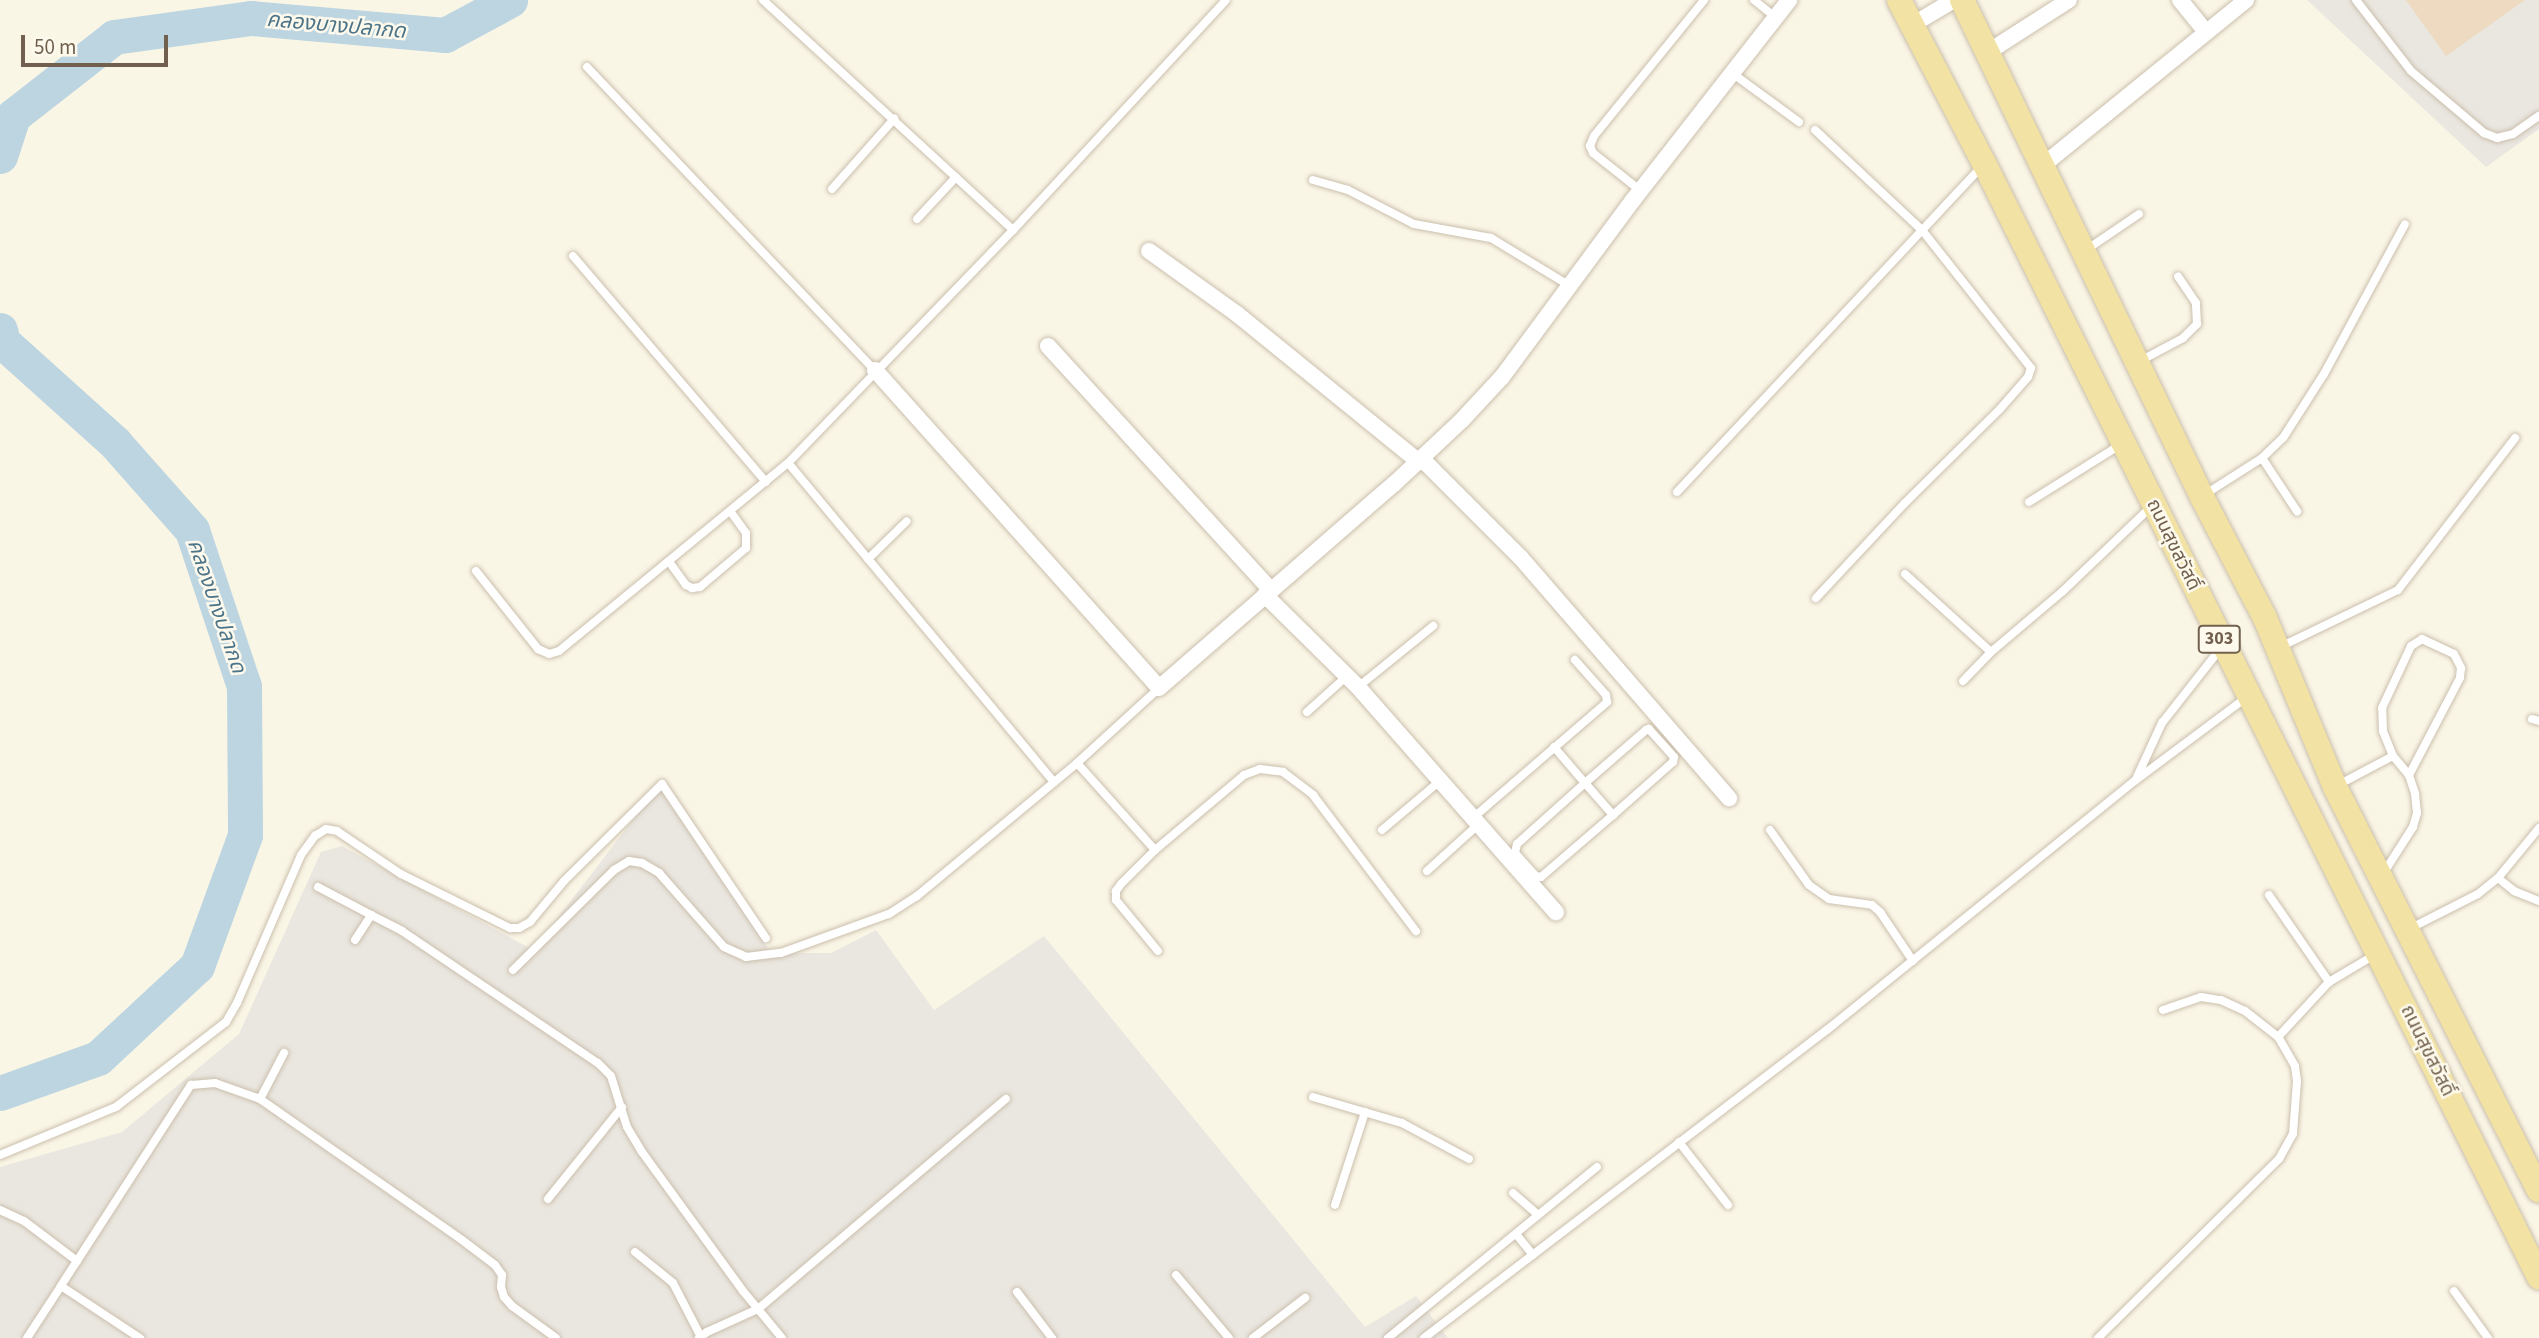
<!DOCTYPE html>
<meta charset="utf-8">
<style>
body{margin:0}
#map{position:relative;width:2539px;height:1338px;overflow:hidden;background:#faf6e6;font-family:"Source Sans 3","Noto Sans Thai",sans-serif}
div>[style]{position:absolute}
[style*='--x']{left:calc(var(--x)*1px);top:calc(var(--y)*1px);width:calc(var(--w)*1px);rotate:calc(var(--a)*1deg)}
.industrial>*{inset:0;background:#eae7e0}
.river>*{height:35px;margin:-17.5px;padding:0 17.5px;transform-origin:17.5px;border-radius:17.5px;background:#bdd5e1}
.building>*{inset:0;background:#eddac0}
.roads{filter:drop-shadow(0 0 2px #cbbfad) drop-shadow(0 0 2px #cbbfad)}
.lane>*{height:8px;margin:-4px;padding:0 4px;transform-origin:4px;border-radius:4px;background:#fff}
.street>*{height:16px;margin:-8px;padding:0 8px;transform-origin:8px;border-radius:8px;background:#fff}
.primary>*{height:24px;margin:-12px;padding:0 12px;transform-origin:12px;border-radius:12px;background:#f2e3a5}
span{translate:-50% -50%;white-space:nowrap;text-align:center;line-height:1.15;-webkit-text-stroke:5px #fdf9ec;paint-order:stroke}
.shield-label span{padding:2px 5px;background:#fdf9ec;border:2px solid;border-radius:5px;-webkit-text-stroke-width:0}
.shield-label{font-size:18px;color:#71604d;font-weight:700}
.street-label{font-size:19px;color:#71604d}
.water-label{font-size:21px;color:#4c7489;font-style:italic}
.scale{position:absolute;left:21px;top:35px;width:147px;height:32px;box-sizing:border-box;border:4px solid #71604d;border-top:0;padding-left:9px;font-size:21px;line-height:24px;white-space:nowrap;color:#71604d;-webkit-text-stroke:5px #fdf9ec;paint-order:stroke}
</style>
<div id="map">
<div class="industrial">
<i style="clip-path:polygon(2307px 0,2539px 0,2539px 129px,2486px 167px)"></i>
<i style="clip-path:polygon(659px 786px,771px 953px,831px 953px,876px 930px,934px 1010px,1044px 936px,1365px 1327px,1416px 1296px,1448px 1338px,0 1338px,0 1167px,122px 1132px,239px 1034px,321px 852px,342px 846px,533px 950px)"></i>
</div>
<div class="river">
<i style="--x:0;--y:156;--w:42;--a:-72"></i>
<i style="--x:13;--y:116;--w:128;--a:-38"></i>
<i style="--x:114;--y:37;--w:138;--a:-7.9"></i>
<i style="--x:251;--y:18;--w:195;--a:5"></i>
<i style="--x:445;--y:35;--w:74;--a:-28.3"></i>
<i style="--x:0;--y:330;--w:12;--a:76"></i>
<i style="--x:3;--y:342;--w:151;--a:42"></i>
<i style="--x:115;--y:443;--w:116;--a:48.5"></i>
<i style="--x:192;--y:530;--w:164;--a:71.6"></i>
<i style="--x:244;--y:686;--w:149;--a:89.6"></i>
<i style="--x:245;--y:835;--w:140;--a:110.1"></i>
<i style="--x:197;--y:966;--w:135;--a:137.1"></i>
<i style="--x:98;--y:1058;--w:104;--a:160.3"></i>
</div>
<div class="building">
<i style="clip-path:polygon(2406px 0,2525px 0,2446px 56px)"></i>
</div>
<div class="roads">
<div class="lane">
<i style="--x:763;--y:0;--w:340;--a:42.6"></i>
<i style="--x:1754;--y:0;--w:27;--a:39"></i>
<i style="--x:2356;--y:0;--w:90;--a:52.2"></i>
<i style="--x:2411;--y:71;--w:96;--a:40.3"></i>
<i style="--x:2484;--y:133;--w:14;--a:21"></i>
<i style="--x:2497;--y:138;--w:16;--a:-14"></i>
<i style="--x:2513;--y:134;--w:32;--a:-35"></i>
<i style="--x:587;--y:67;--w:418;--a:46.5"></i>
<i style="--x:1732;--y:73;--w:83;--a:36.2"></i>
<i style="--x:1815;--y:130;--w:146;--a:43.1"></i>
<i style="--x:1922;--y:230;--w:176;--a:51.7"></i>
<i style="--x:2031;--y:368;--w:9;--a:108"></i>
<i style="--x:2028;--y:377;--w:43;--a:131.2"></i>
<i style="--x:2000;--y:409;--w:135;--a:135.3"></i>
<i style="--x:1904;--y:504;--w:129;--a:133.1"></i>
<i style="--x:1313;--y:180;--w:36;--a:16"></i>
<i style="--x:1348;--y:190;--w:74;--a:27.3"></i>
<i style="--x:1414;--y:224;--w:78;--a:10.3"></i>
<i style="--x:1491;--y:238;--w:92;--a:31.3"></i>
<i style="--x:832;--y:189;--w:94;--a:-48.5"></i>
<i style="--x:1641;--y:191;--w:61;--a:-141.6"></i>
<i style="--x:1593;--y:153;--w:8;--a:-113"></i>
<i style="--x:1590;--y:146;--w:11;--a:-68"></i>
<i style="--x:1594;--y:136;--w:175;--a:-51"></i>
<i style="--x:917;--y:219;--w:57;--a:-47.1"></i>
<i style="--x:2086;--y:250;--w:64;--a:-34.2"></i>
<i style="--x:573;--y:256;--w:297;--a:49.5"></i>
<i style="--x:2140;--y:361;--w:49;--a:-28.1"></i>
<i style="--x:2183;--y:338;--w:20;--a:-45"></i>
<i style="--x:2197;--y:324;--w:21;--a:-93"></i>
<i style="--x:2196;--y:303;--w:32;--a:-124"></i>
<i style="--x:2262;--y:458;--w:64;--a:56.6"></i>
<i style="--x:1677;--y:492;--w:445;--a:-46.9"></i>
<i style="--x:2204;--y:495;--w:69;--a:-32.5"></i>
<i style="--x:2262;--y:458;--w:29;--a:-44"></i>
<i style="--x:2283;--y:438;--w:76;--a:-57.4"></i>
<i style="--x:2324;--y:374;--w:170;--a:-61.6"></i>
<i style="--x:2029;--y:502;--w:107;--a:-32.1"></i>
<i style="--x:868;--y:559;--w:54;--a:-44.3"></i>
<i style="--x:670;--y:563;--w:27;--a:54"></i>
<i style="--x:686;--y:585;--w:7;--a:27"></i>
<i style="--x:692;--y:588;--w:8;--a:-7"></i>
<i style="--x:700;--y:587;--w:60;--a:-40.3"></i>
<i style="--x:746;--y:548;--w:15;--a:-90"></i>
<i style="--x:746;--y:533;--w:26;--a:-126"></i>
<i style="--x:476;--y:571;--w:100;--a:51.5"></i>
<i style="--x:538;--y:649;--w:12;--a:24"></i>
<i style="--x:549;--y:654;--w:10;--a:-17"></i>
<i style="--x:559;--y:651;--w:296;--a:-39.4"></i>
<i style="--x:1905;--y:574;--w:116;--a:42.2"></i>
<i style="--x:1991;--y:652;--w:94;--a:-40.3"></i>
<i style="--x:2063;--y:591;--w:122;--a:-43.7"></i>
<i style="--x:2280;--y:647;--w:131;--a:-25.8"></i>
<i style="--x:2398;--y:590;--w:192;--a:-52.4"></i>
<i style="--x:1963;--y:681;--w:40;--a:-46"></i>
<i style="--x:1358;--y:687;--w:97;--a:-39.1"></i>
<i style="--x:1307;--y:712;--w:54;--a:-42"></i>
<i style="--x:2532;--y:719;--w:7;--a:16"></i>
<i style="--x:1554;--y:747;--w:48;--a:49.3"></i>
<i style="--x:1585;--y:783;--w:43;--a:48.8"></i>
<i style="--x:1613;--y:815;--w:80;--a:-41.5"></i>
<i style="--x:1673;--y:762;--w:5;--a:-79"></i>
<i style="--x:1674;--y:757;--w:38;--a:-132"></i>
<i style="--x:1649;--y:729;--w:3;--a:162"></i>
<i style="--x:1646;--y:730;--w:81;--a:139"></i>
<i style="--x:1585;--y:783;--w:91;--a:138.1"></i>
<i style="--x:1517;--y:844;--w:9;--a:103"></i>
<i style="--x:1515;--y:853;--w:31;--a:48"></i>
<i style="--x:1536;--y:876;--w:5;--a:11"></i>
<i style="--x:1541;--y:877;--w:95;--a:-40.7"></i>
<i style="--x:2393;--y:756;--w:27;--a:-112"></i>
<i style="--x:2383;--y:731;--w:23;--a:-92"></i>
<i style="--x:2382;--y:708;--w:68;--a:-64.9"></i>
<i style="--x:2411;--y:646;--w:13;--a:-32"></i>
<i style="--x:2422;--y:639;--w:35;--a:25"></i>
<i style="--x:2454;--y:654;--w:16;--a:63"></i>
<i style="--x:2461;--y:668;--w:10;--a:96"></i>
<i style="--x:2460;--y:678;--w:110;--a:117.7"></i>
<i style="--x:1077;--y:763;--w:117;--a:48.1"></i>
<i style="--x:1155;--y:850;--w:116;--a:-40.1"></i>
<i style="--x:1244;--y:775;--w:17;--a:-21"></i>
<i style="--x:1260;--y:769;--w:23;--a:7"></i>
<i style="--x:1283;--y:772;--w:38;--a:37"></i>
<i style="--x:1313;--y:795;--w:171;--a:52.9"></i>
<i style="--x:2137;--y:777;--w:60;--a:-65.2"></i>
<i style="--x:2162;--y:723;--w:95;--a:-51.8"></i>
<i style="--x:1054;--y:782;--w:415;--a:-129.8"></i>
<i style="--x:788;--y:463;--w:324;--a:-46"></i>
<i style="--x:1013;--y:230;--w:313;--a:-47.2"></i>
<i style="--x:2338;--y:785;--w:62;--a:-27.8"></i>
<i style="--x:2393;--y:756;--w:25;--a:50"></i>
<i style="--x:2409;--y:775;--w:20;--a:72"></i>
<i style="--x:2415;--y:794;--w:19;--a:84"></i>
<i style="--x:2417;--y:813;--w:15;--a:106"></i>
<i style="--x:2413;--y:827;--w:56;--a:122.6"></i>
<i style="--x:1474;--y:817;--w:176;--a:-40.8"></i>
<i style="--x:1607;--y:702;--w:7;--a:-98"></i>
<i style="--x:1606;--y:695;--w:47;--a:-131.5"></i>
<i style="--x:1382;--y:830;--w:77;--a:-40.3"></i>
<i style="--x:1770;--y:830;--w:67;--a:54.7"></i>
<i style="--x:1809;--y:885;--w:24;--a:35"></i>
<i style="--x:1829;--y:899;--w:43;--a:7.9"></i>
<i style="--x:1872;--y:905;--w:11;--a:41"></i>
<i style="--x:1880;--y:912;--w:59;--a:56"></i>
<i style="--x:1155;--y:850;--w:48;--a:135"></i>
<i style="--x:1121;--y:884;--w:9;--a:126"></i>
<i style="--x:1116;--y:891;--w:9;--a:90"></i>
<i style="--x:1116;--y:900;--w:66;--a:50.5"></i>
<i style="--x:1427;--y:871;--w:70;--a:-42.1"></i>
<i style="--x:2498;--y:878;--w:21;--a:39"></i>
<i style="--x:2514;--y:891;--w:27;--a:22"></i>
<i style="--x:318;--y:887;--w:60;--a:27.8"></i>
<i style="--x:2269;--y:895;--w:106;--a:55.4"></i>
<i style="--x:2409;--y:929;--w:77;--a:-26.9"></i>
<i style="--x:2478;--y:894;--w:26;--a:-39"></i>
<i style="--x:2498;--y:878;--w:65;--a:-50.6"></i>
<i style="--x:355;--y:940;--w:30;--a:-57"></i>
<i style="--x:371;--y:915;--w:35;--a:27"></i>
<i style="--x:402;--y:931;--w:236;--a:34"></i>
<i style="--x:598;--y:1063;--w:18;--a:45"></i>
<i style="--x:611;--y:1076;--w:53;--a:72.6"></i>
<i style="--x:627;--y:1127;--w:29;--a:59"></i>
<i style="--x:642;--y:1152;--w:172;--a:54"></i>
<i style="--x:743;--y:1291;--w:61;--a:50.3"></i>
<i style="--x:513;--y:970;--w:142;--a:-44.7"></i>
<i style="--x:614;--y:870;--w:17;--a:-31"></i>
<i style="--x:629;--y:861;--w:13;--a:9"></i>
<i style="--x:642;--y:863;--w:20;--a:30"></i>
<i style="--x:659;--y:873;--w:98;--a:48.7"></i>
<i style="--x:724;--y:947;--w:24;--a:24"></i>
<i style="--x:746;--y:957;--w:35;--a:-7"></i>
<i style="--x:781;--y:953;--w:115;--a:-19.9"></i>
<i style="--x:889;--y:914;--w:33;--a:-33"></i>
<i style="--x:917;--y:896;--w:208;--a:-39.7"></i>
<i style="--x:1077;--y:763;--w:111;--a:-42.4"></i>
<i style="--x:2163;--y:1010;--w:40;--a:-18.9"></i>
<i style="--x:2201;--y:997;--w:20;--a:9"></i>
<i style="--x:2221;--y:1000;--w:26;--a:25"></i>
<i style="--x:2245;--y:1011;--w:42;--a:38.2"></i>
<i style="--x:1313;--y:1097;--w:93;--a:16.3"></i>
<i style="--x:1402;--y:1123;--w:76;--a:28.2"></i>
<i style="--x:260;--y:1099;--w:52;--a:-62.4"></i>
<i style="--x:1679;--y:1142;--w:80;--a:52.1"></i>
<i style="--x:0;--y:1155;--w:126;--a:-22.5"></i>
<i style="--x:116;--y:1107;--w:139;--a:-37.7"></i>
<i style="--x:226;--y:1022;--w:22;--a:-60"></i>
<i style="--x:237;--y:1003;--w:161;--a:-66.6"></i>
<i style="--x:301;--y:855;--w:24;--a:-54"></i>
<i style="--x:315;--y:836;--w:13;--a:-32"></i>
<i style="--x:326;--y:829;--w:11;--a:10"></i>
<i style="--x:337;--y:831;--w:77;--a:33.9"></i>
<i style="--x:401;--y:874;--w:122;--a:26.4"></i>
<i style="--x:510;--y:928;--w:9;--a:0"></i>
<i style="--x:519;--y:928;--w:13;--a:-29"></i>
<i style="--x:530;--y:922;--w:53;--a:-50.3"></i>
<i style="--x:564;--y:881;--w:138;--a:-44.7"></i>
<i style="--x:662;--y:784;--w:186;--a:56"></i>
<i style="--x:1513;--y:1193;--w:33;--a:41"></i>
<i style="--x:548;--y:1199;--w:118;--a:-51.2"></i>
<i style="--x:1335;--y:1205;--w:98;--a:-72.1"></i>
<i style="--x:0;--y:1210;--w:26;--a:25"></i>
<i style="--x:24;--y:1221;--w:66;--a:37"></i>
<i style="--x:77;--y:1261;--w:30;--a:123"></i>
<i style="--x:61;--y:1286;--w:95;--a:33.4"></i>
<i style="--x:1516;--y:1234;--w:27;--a:51"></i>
<i style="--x:635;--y:1252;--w:49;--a:39.2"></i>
<i style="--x:673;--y:1283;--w:61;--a:62.6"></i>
<i style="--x:77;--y:1261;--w:210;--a:-57.1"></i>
<i style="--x:191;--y:1085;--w:24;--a:-5"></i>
<i style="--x:215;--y:1083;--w:48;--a:19.6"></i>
<i style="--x:260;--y:1099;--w:246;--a:34.9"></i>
<i style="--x:462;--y:1240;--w:41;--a:37.1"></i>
<i style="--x:495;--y:1265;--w:12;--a:55"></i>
<i style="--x:502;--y:1275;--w:12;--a:95"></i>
<i style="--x:501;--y:1287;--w:10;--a:73"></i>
<i style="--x:504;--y:1297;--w:12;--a:48"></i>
<i style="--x:512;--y:1306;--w:54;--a:36"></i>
<i style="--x:1176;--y:1275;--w:82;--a:49.9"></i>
<i style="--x:2454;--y:1291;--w:58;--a:54.1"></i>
<i style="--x:1017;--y:1292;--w:58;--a:52.7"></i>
<i style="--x:27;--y:1338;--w:62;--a:-56.8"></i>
<i style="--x:699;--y:1338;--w:10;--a:-37"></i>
<i style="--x:707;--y:1332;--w:56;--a:-24.3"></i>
<i style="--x:758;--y:1309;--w:325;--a:-40.3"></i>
<i style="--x:1253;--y:1338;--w:66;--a:-37.6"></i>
<i style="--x:1388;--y:1338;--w:270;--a:-39.3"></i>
<i style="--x:1424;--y:1338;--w:509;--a:-37.41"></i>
<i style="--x:1828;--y:1029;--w:396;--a:-39"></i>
<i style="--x:2136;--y:780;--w:139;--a:-36.8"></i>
<i style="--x:2098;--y:1338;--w:255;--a:-44.7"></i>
<i style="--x:2279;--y:1159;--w:29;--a:-61"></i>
<i style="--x:2293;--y:1134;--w:53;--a:-85.7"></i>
<i style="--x:2297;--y:1081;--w:15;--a:-98"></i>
<i style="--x:2295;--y:1066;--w:34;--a:-120"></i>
<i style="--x:2278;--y:1037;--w:75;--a:-47.2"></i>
<i style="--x:2329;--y:982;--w:55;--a:-30.8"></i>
</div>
<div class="street">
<i style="--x:2180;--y:0;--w:41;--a:50.9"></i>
<i style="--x:1912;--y:25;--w:49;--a:-30.8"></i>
<i style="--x:1988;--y:52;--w:96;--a:-32.7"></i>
<i style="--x:2042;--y:166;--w:263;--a:-39.1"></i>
<i style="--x:1149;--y:251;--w:108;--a:35.6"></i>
<i style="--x:1237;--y:314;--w:235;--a:39.1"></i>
<i style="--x:1048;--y:346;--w:331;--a:47.6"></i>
<i style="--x:875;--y:370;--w:426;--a:48.2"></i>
<i style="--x:1159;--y:688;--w:311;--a:-41"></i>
<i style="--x:1394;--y:484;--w:93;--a:-43.3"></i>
<i style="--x:1462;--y:420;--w:59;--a:-47.1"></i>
<i style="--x:1502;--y:377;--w:220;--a:-53.5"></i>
<i style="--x:1633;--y:200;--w:254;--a:-52"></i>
<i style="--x:1422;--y:459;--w:140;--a:45"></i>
<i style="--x:1521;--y:558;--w:318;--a:49.1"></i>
<i style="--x:1265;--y:595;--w:131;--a:44.7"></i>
<i style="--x:1358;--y:687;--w:300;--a:48.7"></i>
</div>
<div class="primary">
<i style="--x:1899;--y:0;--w:184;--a:62.5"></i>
<i style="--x:1984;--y:163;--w:1245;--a:63.52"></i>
<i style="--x:1962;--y:0;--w:552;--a:64.22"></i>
<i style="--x:2202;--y:497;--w:136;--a:62.5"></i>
<i style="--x:2265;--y:618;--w:183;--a:67.5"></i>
<i style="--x:2335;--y:787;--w:452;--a:63.2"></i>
</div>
</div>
<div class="shield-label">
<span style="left:2219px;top:639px">303</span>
</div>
<div class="street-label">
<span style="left:2173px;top:545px;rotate:64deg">ถนนสุขสวัสดิ์</span>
<span style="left:2427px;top:1051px;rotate:64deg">ถนนสุขสวัสดิ์</span>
</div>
<div class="water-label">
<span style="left:336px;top:25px;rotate:5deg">คลองบางปลากด</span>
<span style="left:217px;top:606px;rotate:71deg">คลองบางปลากด</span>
</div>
<div class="scale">50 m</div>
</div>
